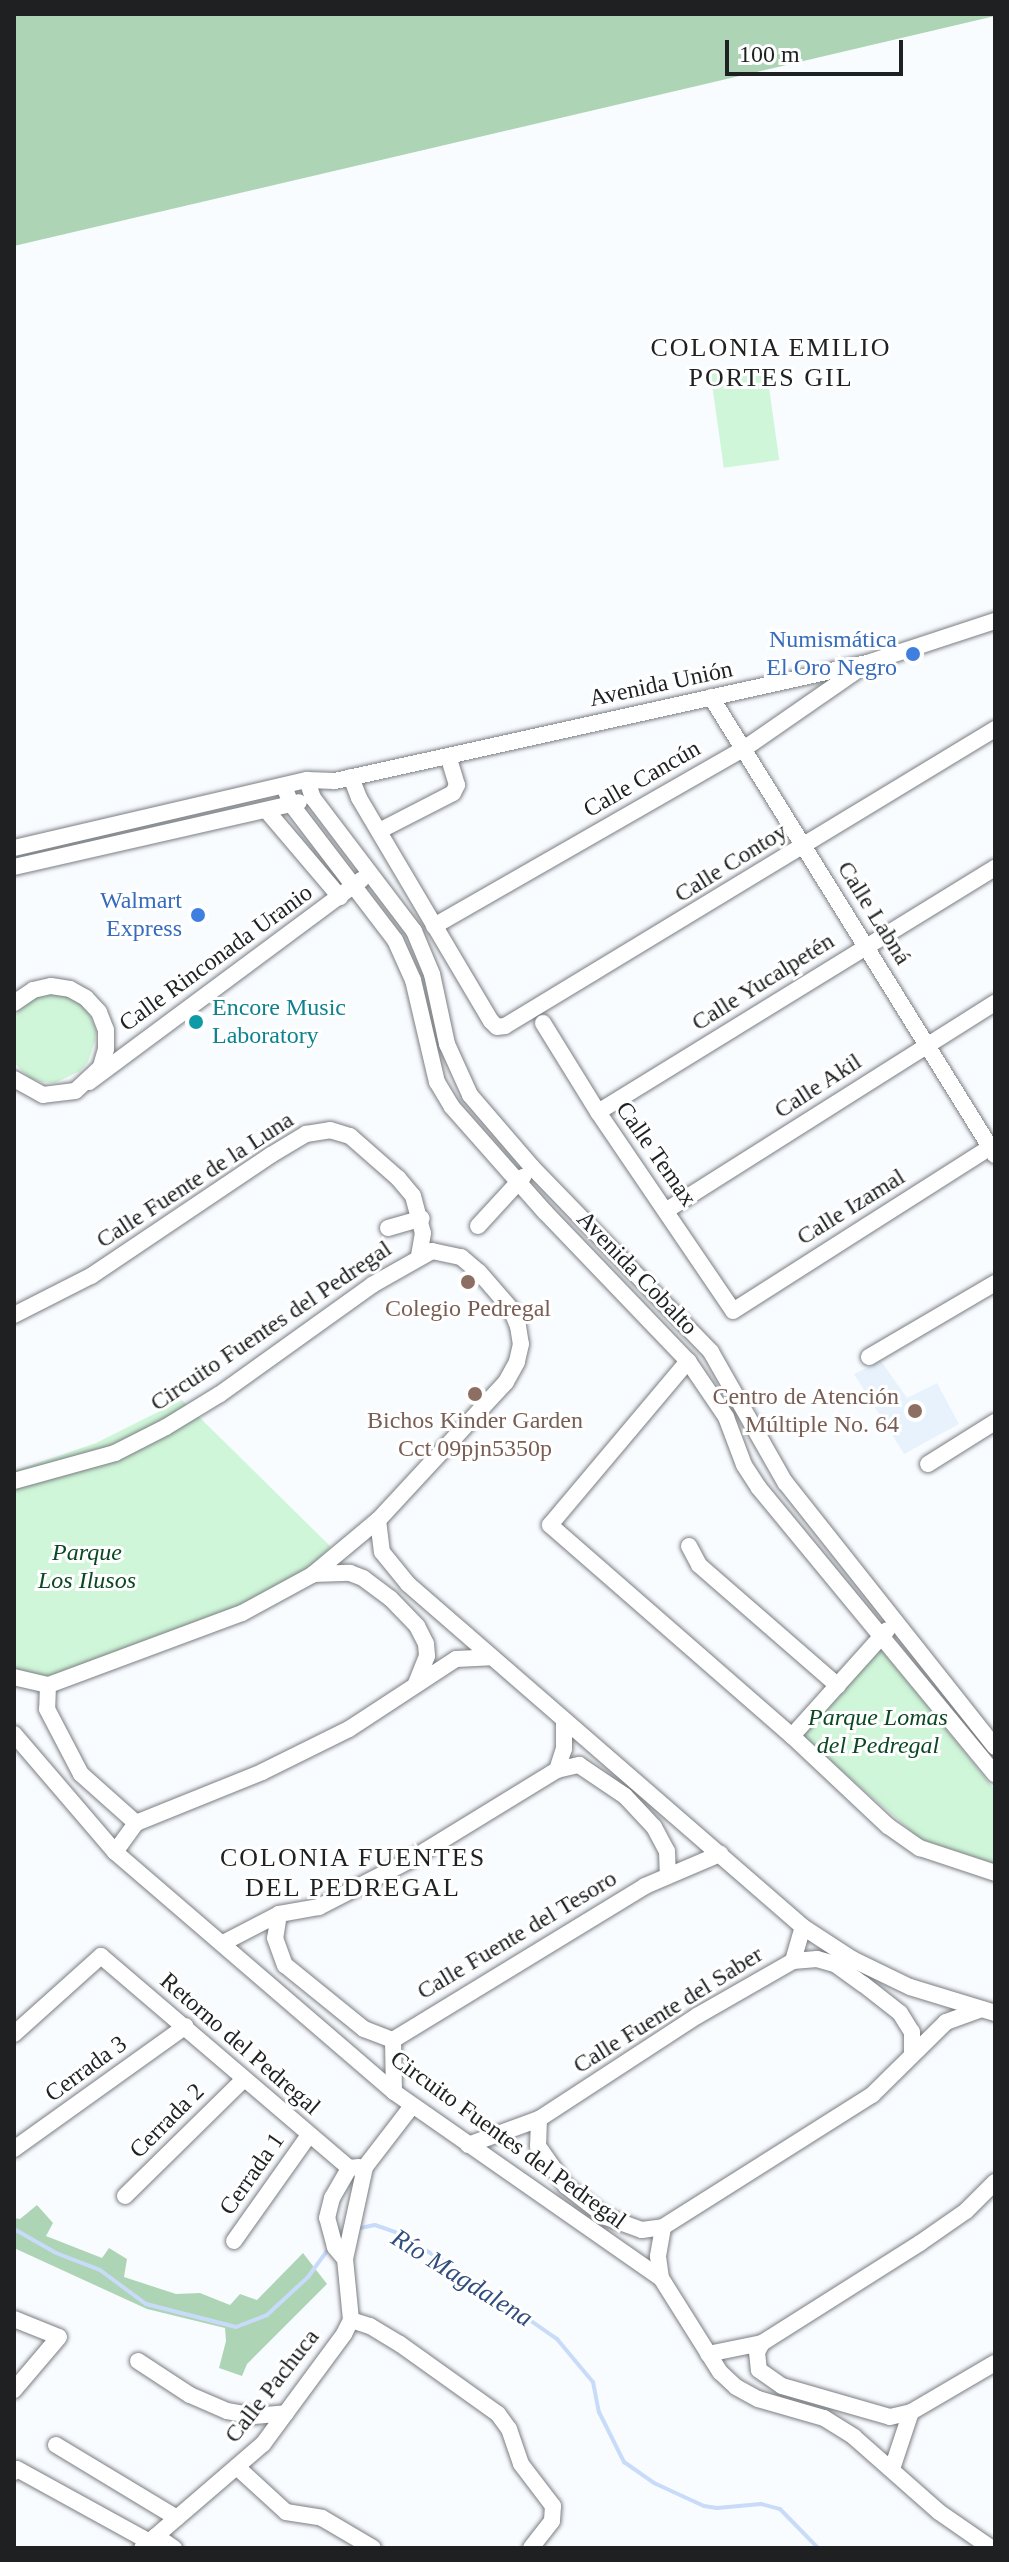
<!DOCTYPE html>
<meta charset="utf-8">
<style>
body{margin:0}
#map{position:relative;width:1009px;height:2562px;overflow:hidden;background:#f9fcff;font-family:"Times New Roman",serif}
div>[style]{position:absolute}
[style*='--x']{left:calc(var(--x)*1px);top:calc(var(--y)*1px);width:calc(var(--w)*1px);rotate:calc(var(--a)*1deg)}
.built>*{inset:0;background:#e7f2fc}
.green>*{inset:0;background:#cff6d8;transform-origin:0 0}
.forest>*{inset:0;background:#aed4b6}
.stream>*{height:4px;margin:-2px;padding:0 2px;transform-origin:2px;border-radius:2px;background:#c8dbf9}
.roads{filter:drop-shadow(0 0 2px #7a7e82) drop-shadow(0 0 2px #7a7e82)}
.minor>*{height:16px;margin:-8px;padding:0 8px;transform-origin:8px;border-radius:8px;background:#fff}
.dots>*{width:22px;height:22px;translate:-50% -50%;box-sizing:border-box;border:4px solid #fff;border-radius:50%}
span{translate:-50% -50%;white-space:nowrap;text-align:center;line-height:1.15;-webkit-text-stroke:6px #fff;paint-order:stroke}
.shop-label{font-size:24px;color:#366cbe}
.right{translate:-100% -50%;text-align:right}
.street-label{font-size:24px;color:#1e2021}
.culture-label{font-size:24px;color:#0d838f}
.left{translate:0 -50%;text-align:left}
.education-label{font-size:24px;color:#785e54}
.park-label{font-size:24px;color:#0a4823;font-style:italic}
.neighbourhood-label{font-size:26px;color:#1e2021;letter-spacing:2px}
.water-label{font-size:26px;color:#314e7e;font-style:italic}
.frame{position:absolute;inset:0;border:16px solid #1e2021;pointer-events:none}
.scale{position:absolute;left:725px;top:40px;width:178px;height:36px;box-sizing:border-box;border:4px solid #1e2021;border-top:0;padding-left:10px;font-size:24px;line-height:28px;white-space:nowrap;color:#1e2021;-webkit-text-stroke:6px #fff;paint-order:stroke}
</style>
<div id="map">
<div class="built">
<i style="clip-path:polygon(881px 1361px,907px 1398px,937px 1383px,959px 1424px,904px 1454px,854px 1374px)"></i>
</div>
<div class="green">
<i style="left:766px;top:366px;width:95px;height:56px;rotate:82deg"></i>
<i style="clip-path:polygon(52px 993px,64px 994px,84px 1004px,96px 1029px,95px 1041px,88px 1062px,80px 1071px,55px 1083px,41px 1082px,30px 1078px,14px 1063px,14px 1016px,30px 1000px)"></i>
<i style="clip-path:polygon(182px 1400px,331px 1547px,307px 1570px,241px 1612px,48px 1685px,14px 1677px,14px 1471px,96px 1443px)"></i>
<i style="clip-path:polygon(880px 1648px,995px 1790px,995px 1864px,920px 1839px,801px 1735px)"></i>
</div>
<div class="forest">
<i style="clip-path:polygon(14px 14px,995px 14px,995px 16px,14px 246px)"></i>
<i style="clip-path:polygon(37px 2205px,53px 2223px,46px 2236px,102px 2258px,109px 2248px,127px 2259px,124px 2277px,176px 2294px,200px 2293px,230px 2305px,240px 2294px,257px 2300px,303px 2253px,327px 2284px,247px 2364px,242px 2376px,219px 2368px,226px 2341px,225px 2328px,147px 2309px,14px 2248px,14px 2218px,20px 2219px)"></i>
</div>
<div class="stream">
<i style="--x:14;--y:2229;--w:48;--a:29.7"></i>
<i style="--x:56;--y:2253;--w:47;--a:21.1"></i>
<i style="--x:100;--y:2270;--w:57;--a:36.5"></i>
<i style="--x:146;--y:2304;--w:93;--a:14.3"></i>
<i style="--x:236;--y:2327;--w:33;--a:-21"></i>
<i style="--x:267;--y:2315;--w:56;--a:-42.8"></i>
<i style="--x:308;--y:2277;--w:37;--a:-54"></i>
<i style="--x:356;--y:2229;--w:19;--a:-12"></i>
<i style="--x:375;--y:2225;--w:21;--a:19"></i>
<i style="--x:395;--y:2232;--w:66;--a:30.8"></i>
<i style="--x:452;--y:2266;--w:128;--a:34.8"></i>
<i style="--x:557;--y:2339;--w:56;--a:50.1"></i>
<i style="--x:593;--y:2382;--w:31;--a:79"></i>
<i style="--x:599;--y:2412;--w:56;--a:63.4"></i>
<i style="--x:624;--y:2462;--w:37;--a:35"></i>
<i style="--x:654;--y:2483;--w:55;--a:24.7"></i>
<i style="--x:704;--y:2506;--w:13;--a:9"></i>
<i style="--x:717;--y:2508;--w:44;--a:-5.2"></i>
<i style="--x:761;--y:2504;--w:20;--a:15"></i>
<i style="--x:780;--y:2509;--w:54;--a:45.7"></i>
</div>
<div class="roads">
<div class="minor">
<i style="--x:711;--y:697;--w:539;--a:58.2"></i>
<i style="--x:351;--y:777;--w:22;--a:69"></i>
<i style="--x:359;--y:798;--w:259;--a:59.4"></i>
<i style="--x:491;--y:1021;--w:8;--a:45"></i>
<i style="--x:497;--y:1027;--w:8;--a:-7"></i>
<i style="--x:505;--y:1026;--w:573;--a:-31.22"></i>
<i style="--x:307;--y:780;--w:19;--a:72"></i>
<i style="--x:313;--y:798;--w:167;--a:52.8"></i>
<i style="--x:414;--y:931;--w:47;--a:67.3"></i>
<i style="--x:432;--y:974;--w:72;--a:77.9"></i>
<i style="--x:447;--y:1044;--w:56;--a:65.7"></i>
<i style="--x:470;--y:1095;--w:95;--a:49.3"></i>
<i style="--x:532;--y:1167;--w:257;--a:45.9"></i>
<i style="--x:711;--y:1352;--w:150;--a:60.4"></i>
<i style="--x:785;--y:1482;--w:338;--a:51.6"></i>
<i style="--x:284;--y:786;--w:19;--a:69"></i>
<i style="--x:291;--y:804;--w:171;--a:52.6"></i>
<i style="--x:395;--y:940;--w:44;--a:65.8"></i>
<i style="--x:413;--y:980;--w:105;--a:76.8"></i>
<i style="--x:437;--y:1082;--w:29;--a:59"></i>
<i style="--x:452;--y:1107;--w:140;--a:48.5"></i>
<i style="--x:545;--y:1212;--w:207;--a:46.2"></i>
<i style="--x:688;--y:1361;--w:68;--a:55.8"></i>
<i style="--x:726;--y:1417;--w:51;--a:69.4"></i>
<i style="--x:744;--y:1465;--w:27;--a:57"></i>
<i style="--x:759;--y:1488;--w:371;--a:50.5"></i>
<i style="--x:267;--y:811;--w:113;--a:49.7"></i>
<i style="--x:379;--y:831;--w:83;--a:-27.2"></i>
<i style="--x:453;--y:793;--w:9;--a:-63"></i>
<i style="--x:457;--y:785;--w:30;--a:-107"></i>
<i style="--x:14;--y:848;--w:301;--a:-13.1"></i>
<i style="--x:307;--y:780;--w:28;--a:2"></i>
<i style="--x:335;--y:781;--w:545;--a:-12.51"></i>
<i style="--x:867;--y:663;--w:135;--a:-18.2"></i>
<i style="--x:14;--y:867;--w:292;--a:-12.8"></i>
<i style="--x:434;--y:926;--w:358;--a:-29.8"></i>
<i style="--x:745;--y:748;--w:142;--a:-34.7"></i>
<i style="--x:14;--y:1003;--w:23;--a:-34"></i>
<i style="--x:33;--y:990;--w:18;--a:-13"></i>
<i style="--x:51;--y:986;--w:19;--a:9"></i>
<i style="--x:70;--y:989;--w:18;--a:29"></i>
<i style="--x:86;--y:998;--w:19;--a:47"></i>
<i style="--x:99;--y:1012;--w:19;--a:69"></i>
<i style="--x:106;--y:1030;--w:19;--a:90"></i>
<i style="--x:106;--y:1049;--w:19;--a:106"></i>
<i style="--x:101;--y:1067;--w:35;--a:137"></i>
<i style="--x:75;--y:1091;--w:32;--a:173"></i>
<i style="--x:43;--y:1095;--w:33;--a:-151"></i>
<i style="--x:543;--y:1023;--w:105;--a:58.3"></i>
<i style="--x:598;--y:1112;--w:240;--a:55.8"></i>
<i style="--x:733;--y:1311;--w:311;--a:-32.5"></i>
<i style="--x:89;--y:1082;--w:339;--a:-36.6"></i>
<i style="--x:598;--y:1112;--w:466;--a:-31.6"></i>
<i style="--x:667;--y:1210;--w:388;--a:-32.3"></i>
<i style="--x:478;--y:1226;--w:67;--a:-47.4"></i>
<i style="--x:388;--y:1228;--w:35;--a:-16"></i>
<i style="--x:14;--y:1315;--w:86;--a:-26.9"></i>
<i style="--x:91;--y:1276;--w:217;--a:-33.9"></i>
<i style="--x:271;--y:1155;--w:41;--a:-31"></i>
<i style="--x:306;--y:1134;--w:24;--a:-9"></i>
<i style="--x:330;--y:1130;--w:21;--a:17"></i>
<i style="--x:350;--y:1136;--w:64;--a:41.2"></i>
<i style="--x:398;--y:1178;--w:23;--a:50"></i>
<i style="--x:413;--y:1196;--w:38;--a:75"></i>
<i style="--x:423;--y:1233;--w:22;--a:100"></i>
<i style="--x:869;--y:1357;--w:146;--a:-30.4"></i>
<i style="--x:688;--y:1361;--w:214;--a:130.1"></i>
<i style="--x:550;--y:1525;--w:321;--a:41.1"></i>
<i style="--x:792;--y:1736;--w:132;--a:43.2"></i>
<i style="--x:888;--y:1826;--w:39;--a:35"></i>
<i style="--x:920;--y:1848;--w:79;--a:18.4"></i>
<i style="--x:928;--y:1464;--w:79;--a:-32.1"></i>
<i style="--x:14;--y:1481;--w:105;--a:-15.5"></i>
<i style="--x:115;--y:1453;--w:57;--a:-27"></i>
<i style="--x:166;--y:1427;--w:63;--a:-31.4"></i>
<i style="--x:220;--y:1394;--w:187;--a:-35.6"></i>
<i style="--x:372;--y:1285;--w:69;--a:-29.5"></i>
<i style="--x:432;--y:1251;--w:30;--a:12"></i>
<i style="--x:461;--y:1257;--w:23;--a:40"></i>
<i style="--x:479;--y:1272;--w:49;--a:49.1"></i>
<i style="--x:511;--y:1309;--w:18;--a:68"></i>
<i style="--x:518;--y:1326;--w:18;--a:81"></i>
<i style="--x:521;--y:1344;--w:18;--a:103"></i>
<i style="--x:517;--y:1362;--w:23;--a:119"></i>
<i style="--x:506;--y:1382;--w:188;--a:132.8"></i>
<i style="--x:378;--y:1520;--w:86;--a:140.2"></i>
<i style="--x:312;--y:1575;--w:80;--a:151.5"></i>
<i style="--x:242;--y:1613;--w:207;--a:159.6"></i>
<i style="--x:48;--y:1685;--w:35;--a:-167"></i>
<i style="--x:378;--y:1520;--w:32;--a:83"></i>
<i style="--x:382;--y:1552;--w:41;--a:50.9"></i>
<i style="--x:408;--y:1584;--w:523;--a:40.97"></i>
<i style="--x:803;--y:1927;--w:59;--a:33.1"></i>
<i style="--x:852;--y:1959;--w:64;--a:25.8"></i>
<i style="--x:910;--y:1987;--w:89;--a:17"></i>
<i style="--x:689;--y:1546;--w:21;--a:62"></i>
<i style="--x:699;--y:1565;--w:184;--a:41"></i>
<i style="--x:313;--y:1574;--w:37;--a:-2"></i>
<i style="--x:350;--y:1573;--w:14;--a:21"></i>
<i style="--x:363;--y:1578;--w:34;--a:37"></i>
<i style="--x:390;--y:1598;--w:39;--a:46"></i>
<i style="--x:417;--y:1626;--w:20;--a:63"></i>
<i style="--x:426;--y:1644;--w:12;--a:85"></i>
<i style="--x:427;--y:1656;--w:29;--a:112"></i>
<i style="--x:48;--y:1685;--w:24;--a:92"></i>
<i style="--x:47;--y:1709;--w:73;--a:62.4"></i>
<i style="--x:81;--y:1774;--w:74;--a:41.7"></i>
<i style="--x:14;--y:1734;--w:155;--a:49.4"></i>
<i style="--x:115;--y:1852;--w:368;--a:40.7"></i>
<i style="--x:394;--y:2092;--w:325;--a:34.9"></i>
<i style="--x:661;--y:2278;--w:111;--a:57.9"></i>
<i style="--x:720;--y:2372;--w:22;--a:43"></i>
<i style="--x:736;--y:2387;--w:25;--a:29"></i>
<i style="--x:758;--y:2399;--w:69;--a:16.1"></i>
<i style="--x:824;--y:2418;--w:36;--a:32"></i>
<i style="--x:854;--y:2437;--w:113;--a:41.4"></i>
<i style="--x:939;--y:2512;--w:63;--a:34.7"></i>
<i style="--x:792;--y:1736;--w:142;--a:-48.1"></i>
<i style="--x:557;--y:1770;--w:23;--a:-13"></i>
<i style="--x:579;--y:1765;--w:55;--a:34"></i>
<i style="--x:625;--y:1796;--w:42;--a:46.9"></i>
<i style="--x:654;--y:1827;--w:27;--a:62"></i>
<i style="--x:667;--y:1851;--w:23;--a:88"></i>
<i style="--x:115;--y:1852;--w:36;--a:-54"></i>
<i style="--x:136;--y:1823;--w:136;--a:-22"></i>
<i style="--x:262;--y:1772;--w:97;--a:-26.3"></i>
<i style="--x:349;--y:1729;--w:128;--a:-33.2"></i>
<i style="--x:456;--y:1659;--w:35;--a:-3"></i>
<i style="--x:279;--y:1914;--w:24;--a:99"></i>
<i style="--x:275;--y:1938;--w:29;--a:70"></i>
<i style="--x:285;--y:1965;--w:102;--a:39"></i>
<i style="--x:364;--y:2029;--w:31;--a:21"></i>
<i style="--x:393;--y:2040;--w:295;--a:-31.4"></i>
<i style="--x:645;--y:1886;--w:82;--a:-23.1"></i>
<i style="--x:223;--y:1943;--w:63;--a:-27.4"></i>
<i style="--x:279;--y:1914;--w:41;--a:-9.9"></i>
<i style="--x:319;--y:1907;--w:102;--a:-27.3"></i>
<i style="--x:410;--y:1860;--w:172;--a:-31.5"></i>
<i style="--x:557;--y:1770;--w:22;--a:-72"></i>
<i style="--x:564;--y:1749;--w:29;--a:-90"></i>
<i style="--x:793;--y:1961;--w:35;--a:-74"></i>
<i style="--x:14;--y:2034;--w:117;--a:-41.9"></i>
<i style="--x:101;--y:1956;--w:326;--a:40.5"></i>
<i style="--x:393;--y:2040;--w:52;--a:88.9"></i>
<i style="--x:539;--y:2119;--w:27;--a:92"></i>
<i style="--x:538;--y:2146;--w:49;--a:55"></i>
<i style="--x:566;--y:2186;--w:51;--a:37.8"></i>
<i style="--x:606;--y:2217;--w:38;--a:20"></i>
<i style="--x:642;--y:2230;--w:21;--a:-8"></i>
<i style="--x:468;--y:2145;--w:76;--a:-20.1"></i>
<i style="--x:539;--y:2119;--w:189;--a:-33.1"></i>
<i style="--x:697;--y:2016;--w:111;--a:-29.8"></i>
<i style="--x:793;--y:1961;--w:24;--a:-5"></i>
<i style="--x:817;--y:1959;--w:19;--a:16"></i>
<i style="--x:835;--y:1964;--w:34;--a:36"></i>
<i style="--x:863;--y:1984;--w:47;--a:38.1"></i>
<i style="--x:900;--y:2013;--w:22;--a:58"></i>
<i style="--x:912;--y:2032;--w:23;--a:90"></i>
<i style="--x:14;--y:2149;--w:211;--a:-35.6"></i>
<i style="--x:125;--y:2196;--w:165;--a:-44.5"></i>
<i style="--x:234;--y:2241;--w:130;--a:-54.7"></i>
<i style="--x:345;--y:2259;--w:16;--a:-130"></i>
<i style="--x:335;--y:2247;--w:30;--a:-105"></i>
<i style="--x:327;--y:2218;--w:21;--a:-76"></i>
<i style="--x:332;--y:2198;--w:34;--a:-60"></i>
<i style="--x:349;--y:2168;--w:10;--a:-6"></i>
<i style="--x:661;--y:2278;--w:22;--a:-98"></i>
<i style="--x:658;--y:2256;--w:29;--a:-80"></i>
<i style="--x:663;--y:2227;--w:247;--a:-32.3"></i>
<i style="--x:872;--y:2095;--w:104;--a:-44.6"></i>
<i style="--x:946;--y:2022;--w:38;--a:-20"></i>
<i style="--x:14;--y:2319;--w:48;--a:21.8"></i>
<i style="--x:59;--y:2337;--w:70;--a:130.3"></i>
<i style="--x:351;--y:2320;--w:20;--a:18"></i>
<i style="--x:370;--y:2326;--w:35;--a:31"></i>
<i style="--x:400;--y:2344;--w:120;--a:35.5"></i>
<i style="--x:498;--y:2414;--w:19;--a:54"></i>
<i style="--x:509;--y:2429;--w:37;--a:71"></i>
<i style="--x:521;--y:2464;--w:53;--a:52.7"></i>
<i style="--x:553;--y:2506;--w:15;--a:94"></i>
<i style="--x:552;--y:2521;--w:34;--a:128"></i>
<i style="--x:762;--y:2343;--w:10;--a:119"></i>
<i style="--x:757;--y:2352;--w:18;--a:84"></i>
<i style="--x:759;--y:2370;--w:28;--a:35"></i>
<i style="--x:782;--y:2386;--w:112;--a:16"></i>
<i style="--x:890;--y:2417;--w:22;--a:-13"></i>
<i style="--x:708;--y:2354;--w:55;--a:-11.5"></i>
<i style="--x:762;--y:2343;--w:187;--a:-32.3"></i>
<i style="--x:920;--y:2243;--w:56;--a:-34.8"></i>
<i style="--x:966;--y:2211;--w:41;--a:-45"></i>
<i style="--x:138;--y:2361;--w:62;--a:33.2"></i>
<i style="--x:190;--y:2395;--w:40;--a:23.4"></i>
<i style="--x:227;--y:2411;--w:27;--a:10"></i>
<i style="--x:254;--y:2416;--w:32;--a:-5"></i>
<i style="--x:56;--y:2445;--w:141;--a:31.1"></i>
<i style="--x:238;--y:2468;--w:65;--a:42.5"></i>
<i style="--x:286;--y:2512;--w:36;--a:9"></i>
<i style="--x:322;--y:2518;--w:59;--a:30.5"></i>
<i style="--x:892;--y:2469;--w:60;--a:-71.6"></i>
<i style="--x:911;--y:2412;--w:97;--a:-30.3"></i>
<i style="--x:14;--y:2472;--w:4;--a:-45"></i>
<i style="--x:17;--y:2469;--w:152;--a:28.8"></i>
<i style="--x:156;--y:2536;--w:22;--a:34"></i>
<i style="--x:142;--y:2548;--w:160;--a:-40.7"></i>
<i style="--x:263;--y:2444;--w:137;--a:-53.6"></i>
<i style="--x:344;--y:2334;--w:16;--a:-63"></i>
<i style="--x:351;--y:2320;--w:61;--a:-95.6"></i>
<i style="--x:345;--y:2259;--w:94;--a:-77.7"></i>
<i style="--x:365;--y:2167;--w:77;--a:-52.4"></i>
</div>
</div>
<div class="dots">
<i style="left:913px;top:654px;background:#3f7fe0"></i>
<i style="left:198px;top:915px;background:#3f7fe0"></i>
<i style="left:196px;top:1022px;background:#0f9aa8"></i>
<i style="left:468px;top:1282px;background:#8d6e63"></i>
<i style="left:475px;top:1394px;background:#8d6e63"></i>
<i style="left:915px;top:1411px;background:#8d6e63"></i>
</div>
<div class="shop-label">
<span class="right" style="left:897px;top:654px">Numismática<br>El Oro Negro</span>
<span class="right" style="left:182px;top:915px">Walmart<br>Express</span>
</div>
<div class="street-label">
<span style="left:661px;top:684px;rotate:-12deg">Avenida Unión</span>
<span style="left:642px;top:779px;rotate:-30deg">Calle Cancún</span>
<span style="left:731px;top:863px;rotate:-32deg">Calle Contoy</span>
<span style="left:874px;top:913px;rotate:58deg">Calle Labná</span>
<span style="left:216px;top:958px;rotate:-36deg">Calle Rinconada Uranio</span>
<span style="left:763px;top:982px;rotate:-32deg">Calle Yucalpetén</span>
<span style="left:818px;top:1086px;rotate:-33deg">Calle Akil</span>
<span style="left:656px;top:1154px;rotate:55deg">Calle Temax</span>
<span style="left:195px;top:1180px;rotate:-33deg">Calle Fuente de la Luna</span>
<span style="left:851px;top:1207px;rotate:-32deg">Calle Izamal</span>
<span style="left:637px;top:1273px;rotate:46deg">Avenida Cobalto</span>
<span style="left:271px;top:1326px;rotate:-34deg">Circuito Fuentes del Pedregal</span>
<span style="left:517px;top:1935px;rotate:-31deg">Calle Fuente del Tesoro</span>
<span style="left:668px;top:2010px;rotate:-32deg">Calle Fuente del Saber</span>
<span style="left:240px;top:2044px;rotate:41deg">Retorno del Pedregal</span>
<span style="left:86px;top:2069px;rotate:-36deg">Cerrada 3</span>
<span style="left:167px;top:2121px;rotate:-45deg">Cerrada 2</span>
<span style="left:508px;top:2140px;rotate:36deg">Circuito Fuentes del Pedregal</span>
<span style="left:252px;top:2174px;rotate:-55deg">Cerrada 1</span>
<span style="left:272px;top:2386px;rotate:-52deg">Calle Pachuca</span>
</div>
<div class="culture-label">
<span class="left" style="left:212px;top:1022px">Encore Music<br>Laboratory</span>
</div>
<div class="education-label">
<span style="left:468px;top:1309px">Colegio Pedregal</span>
<span class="right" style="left:899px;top:1411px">Centro de Atención<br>Múltiple No. 64</span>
<span style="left:475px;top:1435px">Bichos Kinder Garden<br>Cct 09pjn5350p</span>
</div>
<div class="park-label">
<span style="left:87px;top:1567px">Parque<br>Los Ilusos</span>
<span style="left:878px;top:1732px">Parque Lomas<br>del Pedregal</span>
</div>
<div class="neighbourhood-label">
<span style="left:771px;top:363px">COLONIA EMILIO<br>PORTES GIL</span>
<span style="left:353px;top:1873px">COLONIA FUENTES<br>DEL PEDREGAL</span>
</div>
<div class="water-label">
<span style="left:462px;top:2278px;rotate:32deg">Río Magdalena</span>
</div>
<div class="frame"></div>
<div class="scale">100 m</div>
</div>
